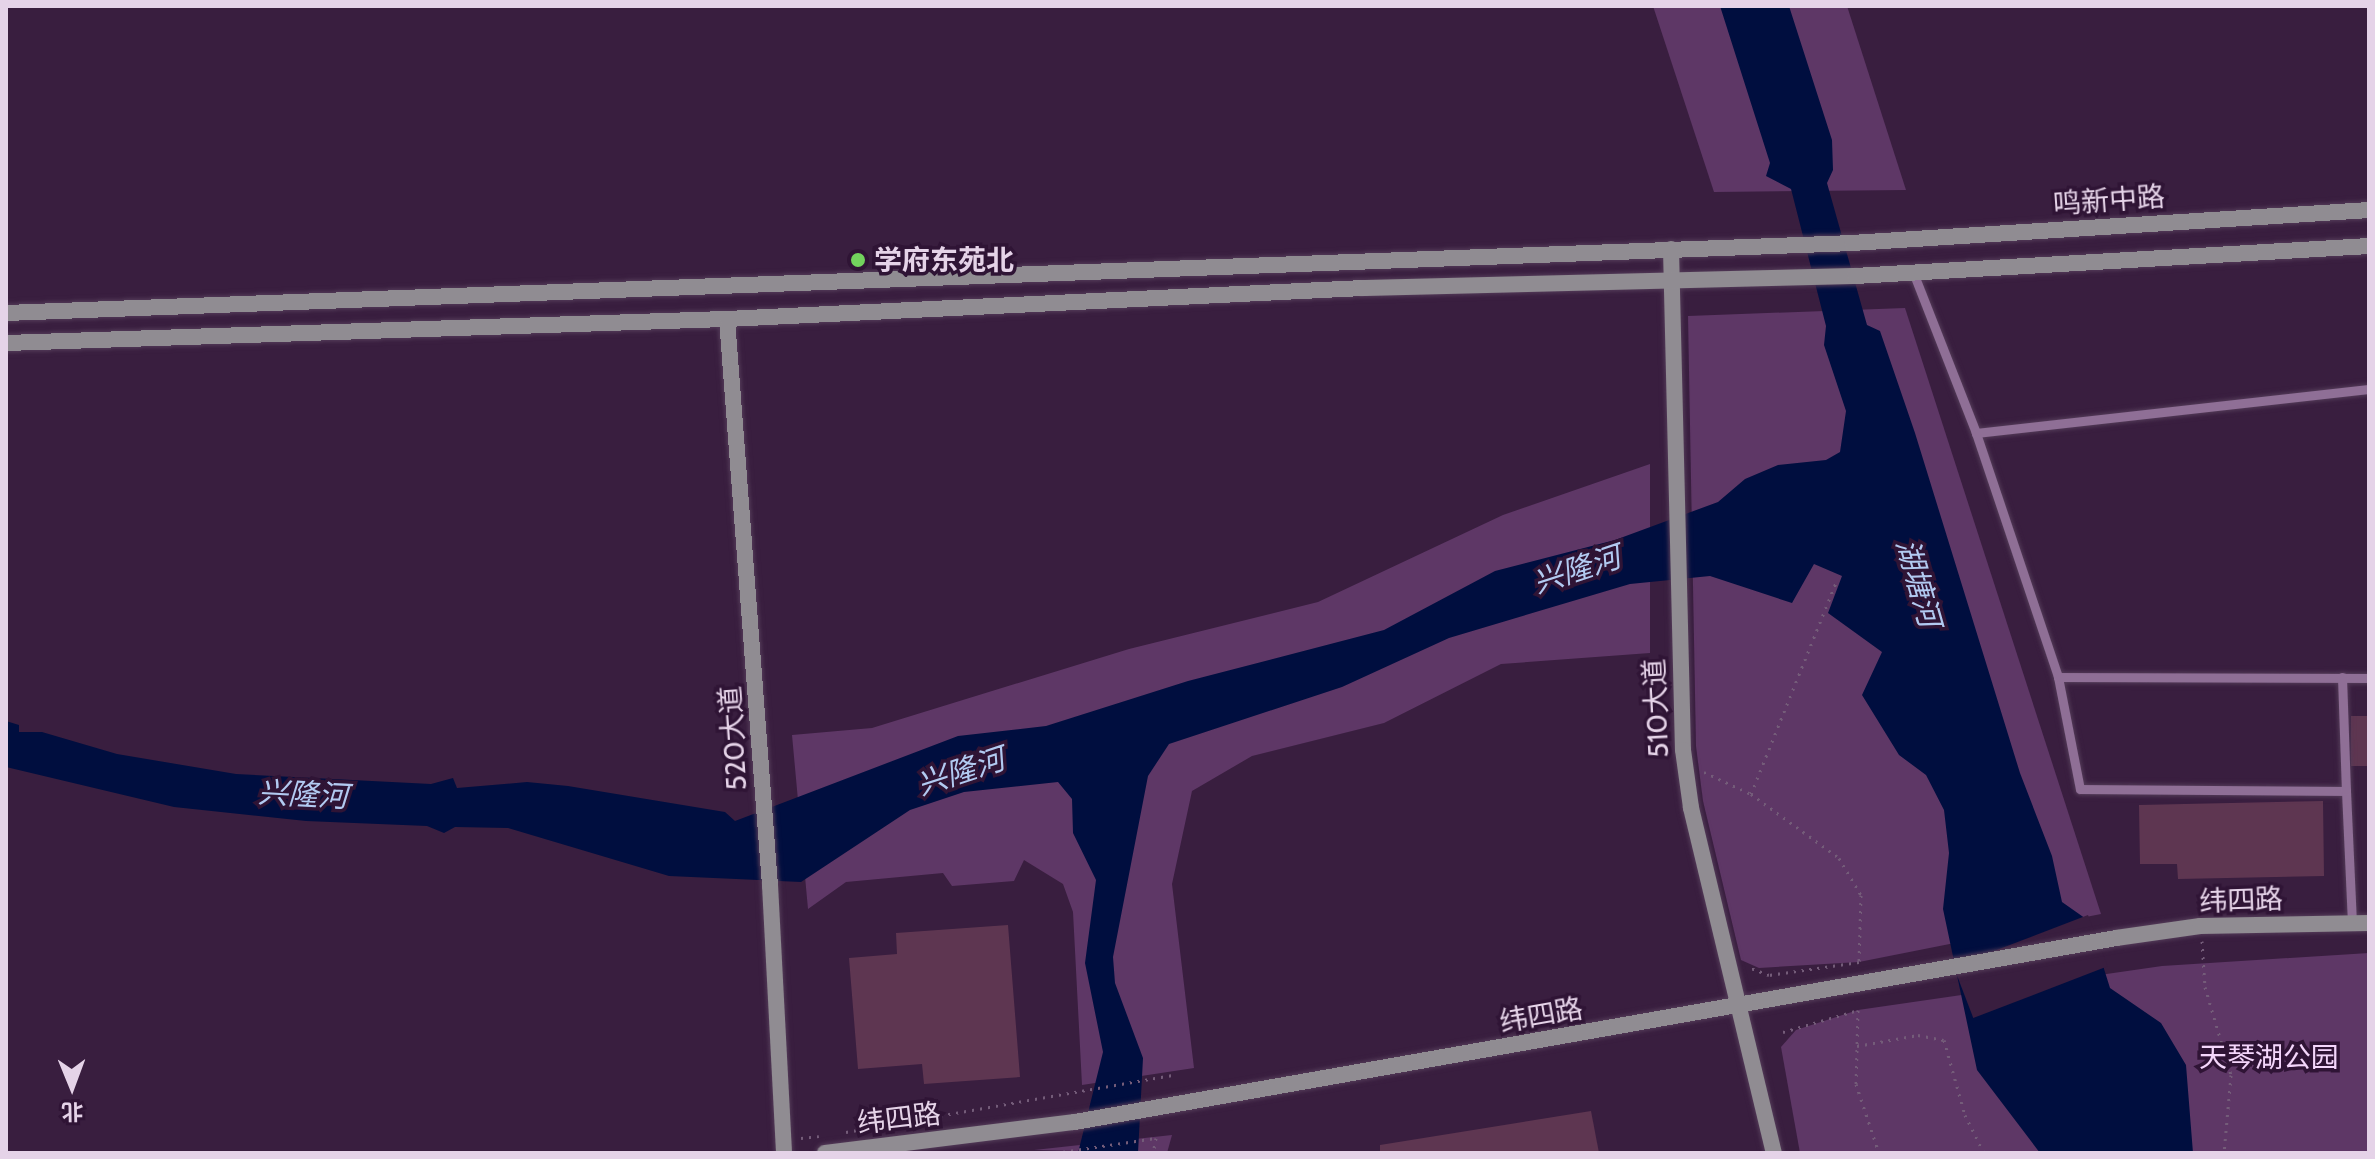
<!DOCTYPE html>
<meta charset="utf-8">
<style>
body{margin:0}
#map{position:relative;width:2375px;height:1159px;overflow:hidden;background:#391e3f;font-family:Cabin,"Noto Sans SC",sans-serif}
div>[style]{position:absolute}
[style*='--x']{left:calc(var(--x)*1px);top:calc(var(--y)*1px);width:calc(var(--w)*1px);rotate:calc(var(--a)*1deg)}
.green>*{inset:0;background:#5e3766}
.water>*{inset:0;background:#000e3f}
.pier>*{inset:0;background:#391e3f;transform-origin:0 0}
.building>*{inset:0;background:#5e3651;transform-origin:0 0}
.path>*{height:3px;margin-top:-1.5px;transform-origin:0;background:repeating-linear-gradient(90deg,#745c79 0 2px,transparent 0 8px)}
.roads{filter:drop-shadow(0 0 2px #533b58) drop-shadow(0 0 2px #533b58)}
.lane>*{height:9px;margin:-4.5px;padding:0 4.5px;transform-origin:4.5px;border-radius:4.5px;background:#8f6f96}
.secondary>*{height:16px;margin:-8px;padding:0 8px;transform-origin:8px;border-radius:8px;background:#908c92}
.dots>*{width:22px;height:22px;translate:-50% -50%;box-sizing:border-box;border:4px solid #2f1435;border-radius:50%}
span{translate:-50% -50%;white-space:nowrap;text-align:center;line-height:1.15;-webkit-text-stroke:7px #2f1435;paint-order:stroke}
.street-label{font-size:28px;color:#e5d3e8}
.poi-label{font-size:28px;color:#e5d3e8;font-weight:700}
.left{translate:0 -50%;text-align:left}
.park-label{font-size:28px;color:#f4d6fb}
.water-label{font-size:30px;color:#b2caf1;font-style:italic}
.frame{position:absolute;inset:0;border:8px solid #e5d3e8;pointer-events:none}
.north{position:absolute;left:32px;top:1047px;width:80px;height:80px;-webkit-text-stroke:6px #2f1435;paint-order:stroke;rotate:179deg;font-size:22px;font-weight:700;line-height:32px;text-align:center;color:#e5d3e8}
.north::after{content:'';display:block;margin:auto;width:28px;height:36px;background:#e5d3e8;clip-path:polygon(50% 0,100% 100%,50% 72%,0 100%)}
</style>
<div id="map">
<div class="green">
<i style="clip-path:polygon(1653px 6px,1847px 6px,1906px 190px,1714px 192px)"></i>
<i style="clip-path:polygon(1905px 308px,2101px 914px,1859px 962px,1759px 968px,1741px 960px,1703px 801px,1696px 746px,1688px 316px)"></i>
<i style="clip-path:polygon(1650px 464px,1650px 653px,1501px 664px,1384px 723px,1252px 756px,1192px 791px,1172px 884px,1194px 1068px,1082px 1085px,1073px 912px,1063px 884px,1024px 860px,1014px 881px,952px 886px,943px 873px,846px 882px,808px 909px,792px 735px,872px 728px,1129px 649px,1318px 602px,1503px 515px)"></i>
<i style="clip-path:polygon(2369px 953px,2369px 1153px,1800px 1153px,1781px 1047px,1796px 1030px,1858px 1010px,2162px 966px)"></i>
<i style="clip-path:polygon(1172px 1135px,1167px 1153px,1034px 1150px)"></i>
</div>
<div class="water">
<i style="clip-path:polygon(1720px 6px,1789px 6px,1832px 140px,1833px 170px,1827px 183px,1867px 325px,1880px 331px,1915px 433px,2020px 773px,2052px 856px,2062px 902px,2089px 921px,2110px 988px,2161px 1023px,2186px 1065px,2193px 1153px,2040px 1153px,1977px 1070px,1943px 909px,1949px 853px,1944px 810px,1926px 775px,1899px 755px,1862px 695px,1882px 652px,1828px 613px,1842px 576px,1814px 564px,1792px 603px,1710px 576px,1630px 584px,1449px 638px,1342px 687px,1169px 744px,1148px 776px,1113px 957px,1115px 983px,1143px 1058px,1138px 1153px,1078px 1153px,1103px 1052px,1085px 963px,1096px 880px,1073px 833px,1072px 799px,1058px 782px,964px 792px,910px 810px,801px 882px,669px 876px,508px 828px,455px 827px,444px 833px,427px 826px,306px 821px,174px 807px,6px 767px,6px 721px,19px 725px,19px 732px,42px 732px,117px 754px,236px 774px,431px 784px,453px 778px,457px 788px,527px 782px,568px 786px,725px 812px,735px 821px,958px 736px,1046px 726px,1188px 681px,1384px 630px,1495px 571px,1615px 540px,1718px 502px,1745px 479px,1778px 465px,1826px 460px,1840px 452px,1846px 411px,1824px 345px,1826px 326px,1791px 189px,1766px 176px,1770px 163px)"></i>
</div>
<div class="pier">
<i style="left:2088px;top:915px;width:55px;height:144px;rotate:69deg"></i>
</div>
<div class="building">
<i style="left:2369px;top:716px;width:50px;height:18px;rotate:90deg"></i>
<i style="clip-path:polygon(2323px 801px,2324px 876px,2178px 879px,2177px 864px,2140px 864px,2139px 805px)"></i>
<i style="clip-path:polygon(1008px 925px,1020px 1077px,924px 1084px,922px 1064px,858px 1069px,849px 958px,897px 954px,896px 933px)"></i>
<i style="clip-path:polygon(1591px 1111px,1599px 1153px,1380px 1153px,1380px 1145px)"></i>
</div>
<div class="path">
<i style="--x:1704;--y:772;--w:52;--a:25.1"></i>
<i style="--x:1751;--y:794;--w:109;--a:36"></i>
<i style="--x:1839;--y:858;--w:43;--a:59.3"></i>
<i style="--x:1861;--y:895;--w:67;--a:91.7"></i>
<i style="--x:1859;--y:962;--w:91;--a:171.8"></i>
<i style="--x:1769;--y:975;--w:22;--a:-159"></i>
<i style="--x:1751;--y:794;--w:231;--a:-68.1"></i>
<i style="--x:2202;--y:941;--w:46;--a:86.3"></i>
<i style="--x:2205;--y:987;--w:92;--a:73.5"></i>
<i style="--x:2231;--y:1075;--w:78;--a:95.1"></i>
<i style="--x:1783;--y:1032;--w:78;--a:-16.3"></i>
<i style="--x:1858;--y:1010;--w:74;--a:91.5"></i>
<i style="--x:1856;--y:1084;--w:73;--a:71.6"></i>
<i style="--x:1857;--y:1046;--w:62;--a:-10.2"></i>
<i style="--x:1918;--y:1035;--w:26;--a:11"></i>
<i style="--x:1944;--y:1040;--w:78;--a:74.4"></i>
<i style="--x:1965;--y:1115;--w:42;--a:63.4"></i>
<i style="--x:846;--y:1132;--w:333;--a:-9.9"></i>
<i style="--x:801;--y:1138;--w:18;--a:-6"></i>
<i style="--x:1055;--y:1153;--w:102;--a:-8.4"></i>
<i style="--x:1156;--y:1138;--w:15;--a:101"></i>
</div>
<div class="roads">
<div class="lane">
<i style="--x:1913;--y:272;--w:173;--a:68.6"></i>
<i style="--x:1976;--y:433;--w:257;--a:71.4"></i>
<i style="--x:2058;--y:677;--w:114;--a:78.9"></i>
<i style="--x:2080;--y:789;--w:266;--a:0.4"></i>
<i style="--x:2346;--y:791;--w:132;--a:87.4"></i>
<i style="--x:1976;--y:433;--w:395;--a:-6.4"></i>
<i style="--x:2058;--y:677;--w:311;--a:0.2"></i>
<i style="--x:2342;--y:677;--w:114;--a:88"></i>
</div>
<div class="secondary">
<i style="--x:1671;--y:249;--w:501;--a:88.63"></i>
<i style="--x:1683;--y:750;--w:59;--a:82.1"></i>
<i style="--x:1691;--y:808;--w:355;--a:76.5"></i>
<i style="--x:6;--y:313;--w:1847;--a:-2.17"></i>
<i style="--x:1852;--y:243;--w:518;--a:-3.65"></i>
<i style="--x:727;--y:319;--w:568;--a:85.66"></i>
<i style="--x:770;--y:885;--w:268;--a:87"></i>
<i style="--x:6;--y:343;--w:721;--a:-1.91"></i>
<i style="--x:727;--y:319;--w:637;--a:-2.79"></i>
<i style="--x:1363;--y:288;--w:492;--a:-1.4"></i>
<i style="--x:1855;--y:276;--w:515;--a:-3.34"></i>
<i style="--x:825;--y:1153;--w:252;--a:-7.1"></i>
<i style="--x:1075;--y:1122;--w:1057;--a:-10.02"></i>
<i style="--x:2116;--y:938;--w:85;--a:-8.1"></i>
<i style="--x:2200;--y:926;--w:169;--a:-1"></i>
</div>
</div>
<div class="dots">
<i style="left:858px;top:260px;background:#72d25d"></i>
</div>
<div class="street-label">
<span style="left:2109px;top:200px;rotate:-4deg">鸣新中路</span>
<span style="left:1656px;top:708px;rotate:-93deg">510大道</span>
<span style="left:733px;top:738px;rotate:-94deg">520大道</span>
<span style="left:2241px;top:900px;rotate:-2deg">纬四路</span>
<span style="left:1541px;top:1015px;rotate:-10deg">纬四路</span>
<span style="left:899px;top:1118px;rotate:-7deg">纬四路</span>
</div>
<div class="poi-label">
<span class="left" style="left:874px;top:260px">学府东苑北</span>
</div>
<div class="park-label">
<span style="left:2269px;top:1057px">天琴湖公园</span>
</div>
<div class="water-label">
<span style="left:1577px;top:570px;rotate:-18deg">兴隆河</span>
<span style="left:1918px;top:583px;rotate:74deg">湖塘河</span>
<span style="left:961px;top:772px;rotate:-18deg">兴隆河</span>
<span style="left:303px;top:795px;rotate:3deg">兴隆河</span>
</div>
<div class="frame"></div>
<div class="north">北</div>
</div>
